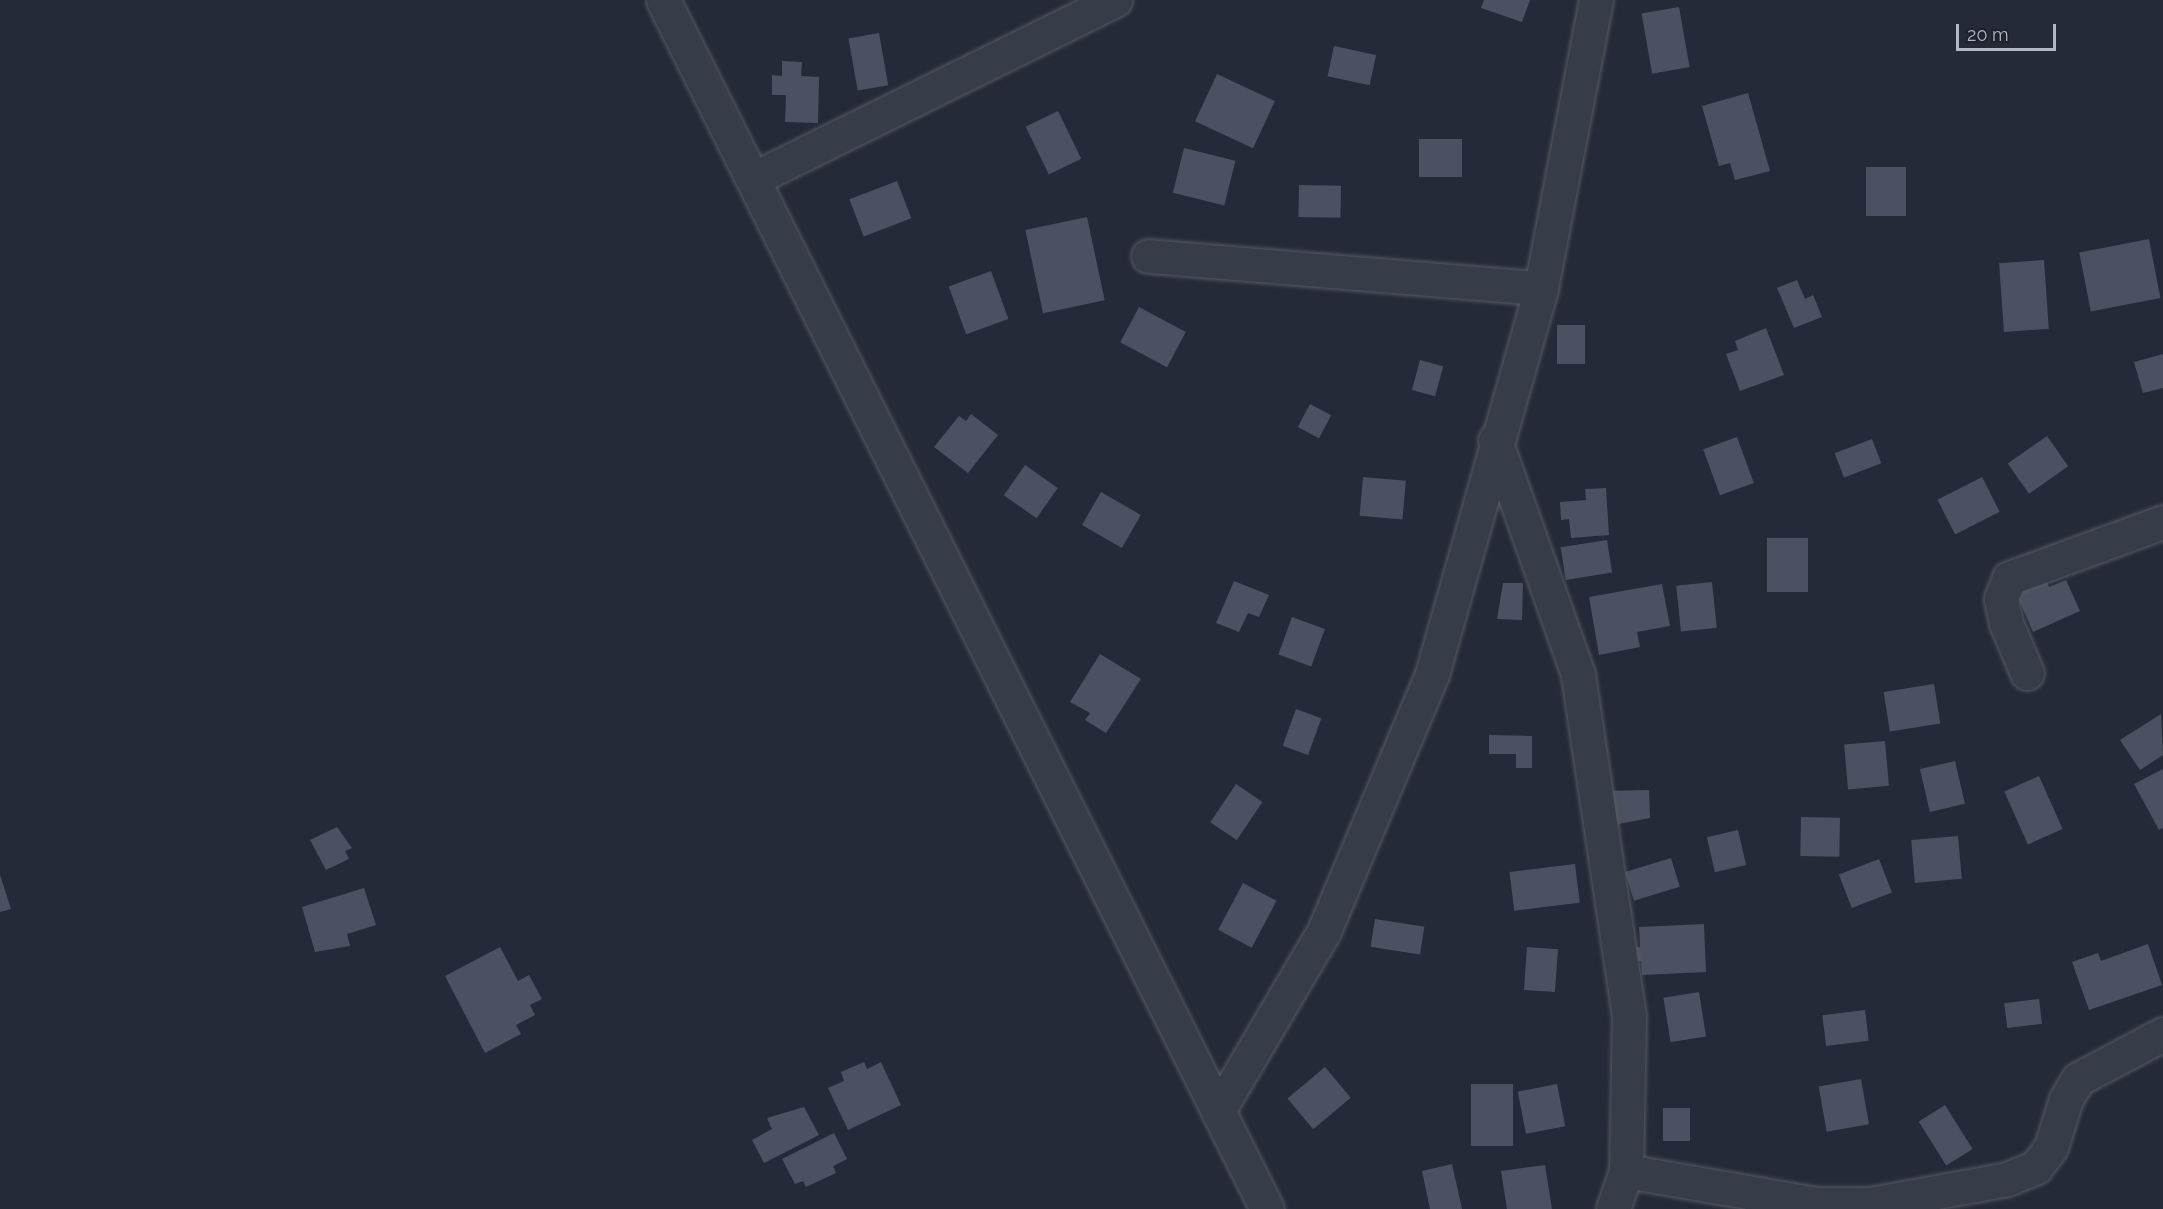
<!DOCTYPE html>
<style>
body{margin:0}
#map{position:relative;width:2163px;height:1209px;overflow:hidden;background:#242a37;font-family:Raleway,sans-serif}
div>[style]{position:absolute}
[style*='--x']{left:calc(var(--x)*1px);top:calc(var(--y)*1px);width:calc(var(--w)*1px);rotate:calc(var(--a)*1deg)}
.building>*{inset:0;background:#4b5160;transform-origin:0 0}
.roads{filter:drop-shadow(0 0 2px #555a65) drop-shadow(0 0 2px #555a65)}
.minor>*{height:33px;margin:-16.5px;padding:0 16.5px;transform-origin:16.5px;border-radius:16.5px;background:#373d48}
span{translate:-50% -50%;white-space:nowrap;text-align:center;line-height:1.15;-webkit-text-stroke:6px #1d222c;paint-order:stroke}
.scale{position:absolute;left:1956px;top:24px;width:100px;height:27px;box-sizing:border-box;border:3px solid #b2b7c4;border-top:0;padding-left:8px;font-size:18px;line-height:21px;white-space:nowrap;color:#b2b7c4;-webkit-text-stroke:4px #1d222c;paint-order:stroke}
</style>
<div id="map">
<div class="building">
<i style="clip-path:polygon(1484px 0,1530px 0,1522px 22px,1481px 8px)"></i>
<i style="left:1679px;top:7px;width:61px;height:38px;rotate:80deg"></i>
<i style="left:879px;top:33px;width:53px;height:31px;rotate:80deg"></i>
<i style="left:1334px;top:46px;width:43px;height:31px;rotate:12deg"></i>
<i style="clip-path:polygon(782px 61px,802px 62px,801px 76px,819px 77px,818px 123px,785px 122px,786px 95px,772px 95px,772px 75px,782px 76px)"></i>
<i style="left:1217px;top:74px;width:64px;height:52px;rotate:25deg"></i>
<i style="clip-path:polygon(1748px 93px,1770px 171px,1735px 180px,1730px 163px,1719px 166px,1702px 106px)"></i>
<i style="left:1058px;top:111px;width:53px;height:36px;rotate:64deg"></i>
<i style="left:1419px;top:139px;width:43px;height:38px"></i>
<i style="left:1184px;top:148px;width:53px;height:46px;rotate:14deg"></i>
<i style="left:1866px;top:167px;width:40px;height:49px"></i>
<i style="left:897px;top:181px;width:40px;height:51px;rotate:69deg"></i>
<i style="left:1299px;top:185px;width:42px;height:32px;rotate:1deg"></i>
<i style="left:1087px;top:217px;width:85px;height:63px;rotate:78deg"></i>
<i style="left:2149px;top:239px;width:60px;height:71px;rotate:79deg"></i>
<i style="left:2044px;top:260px;width:69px;height:45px;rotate:86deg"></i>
<i style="left:991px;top:271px;width:51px;height:45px;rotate:70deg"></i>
<i style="clip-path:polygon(1797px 280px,1805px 299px,1813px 295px,1822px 317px,1794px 328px,1777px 288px)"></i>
<i style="left:1139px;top:307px;width:53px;height:40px;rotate:28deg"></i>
<i style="left:1557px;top:325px;width:28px;height:39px"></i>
<i style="clip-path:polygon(1766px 328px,1784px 375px,1740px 391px,1726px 354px,1738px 350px,1735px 341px)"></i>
<i style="clip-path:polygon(2163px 354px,2163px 388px,2143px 393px,2134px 362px)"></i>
<i style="left:1420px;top:360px;width:24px;height:31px;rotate:15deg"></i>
<i style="left:1310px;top:404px;width:24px;height:26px;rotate:28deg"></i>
<i style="clip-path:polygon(971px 414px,998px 435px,968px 473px,934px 447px,959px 416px,966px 421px)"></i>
<i style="left:2047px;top:436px;width:37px;height:48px;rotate:55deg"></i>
<i style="left:1737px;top:437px;width:49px;height:36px;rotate:70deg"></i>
<i style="left:1872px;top:439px;width:26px;height:40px;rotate:69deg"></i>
<i style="left:1025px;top:465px;width:40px;height:37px;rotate:35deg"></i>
<i style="left:1363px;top:477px;width:43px;height:39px;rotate:5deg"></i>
<i style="left:1982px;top:477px;width:39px;height:50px;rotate:63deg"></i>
<i style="clip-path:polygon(1606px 488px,1609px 535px,1571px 538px,1569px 519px,1561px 520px,1560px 502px,1586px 500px,1585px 489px)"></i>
<i style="left:1101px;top:492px;width:46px;height:38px;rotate:30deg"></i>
<i style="left:1767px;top:538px;width:41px;height:54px"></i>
<i style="left:1607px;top:540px;width:33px;height:47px;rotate:81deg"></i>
<i style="clip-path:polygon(2043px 573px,2049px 587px,2066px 580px,2080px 611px,2033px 632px,2013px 586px)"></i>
<i style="clip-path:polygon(1234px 581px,1269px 595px,1259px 617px,1248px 613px,1239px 632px,1216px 623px)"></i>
<i style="left:1712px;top:582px;width:46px;height:36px;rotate:84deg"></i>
<i style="clip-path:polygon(1503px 583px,1523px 583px,1522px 620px,1497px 619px)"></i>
<i style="clip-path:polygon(1662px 584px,1670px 626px,1637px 632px,1640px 647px,1599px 655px,1589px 597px)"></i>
<i style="left:1292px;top:617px;width:35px;height:40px;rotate:20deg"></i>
<i style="clip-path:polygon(1100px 654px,1141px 679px,1106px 733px,1085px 720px,1090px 713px,1070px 702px)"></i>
<i style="left:1934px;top:684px;width:40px;height:51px;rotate:81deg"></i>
<i style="left:1296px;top:709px;width:27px;height:39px;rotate:20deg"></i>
<i style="clip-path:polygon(2161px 714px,2163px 755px,2140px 770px,2120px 740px)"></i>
<i style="clip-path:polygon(1489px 735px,1532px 736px,1532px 768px,1516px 768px,1516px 754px,1489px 754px)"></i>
<i style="left:1885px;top:741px;width:45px;height:41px;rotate:85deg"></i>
<i style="left:1955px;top:761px;width:44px;height:36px;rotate:77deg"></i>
<i style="clip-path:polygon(2163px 769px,2163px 828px,2159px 830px,2134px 784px)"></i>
<i style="left:2039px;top:776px;width:58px;height:38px;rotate:66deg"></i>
<i style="left:1236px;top:784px;width:32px;height:46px;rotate:34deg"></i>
<i style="clip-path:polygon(1649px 790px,1650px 818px,1603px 827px,1602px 791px)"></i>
<i style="left:1801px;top:817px;width:39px;height:39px;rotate:1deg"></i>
<i style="clip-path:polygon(337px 827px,352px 848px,345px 851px,349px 859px,326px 870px,310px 840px)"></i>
<i style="left:1738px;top:830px;width:36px;height:32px;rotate:77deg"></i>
<i style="left:1958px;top:836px;width:43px;height:47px;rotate:85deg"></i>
<i style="left:1671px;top:858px;width:30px;height:48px;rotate:73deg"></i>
<i style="left:1879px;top:859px;width:36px;height:43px;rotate:69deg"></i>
<i style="left:1575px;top:864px;width:39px;height:66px;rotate:83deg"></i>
<i style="clip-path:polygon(0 875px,11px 909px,0 912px)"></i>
<i style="left:1243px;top:883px;width:38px;height:53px;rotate:28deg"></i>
<i style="clip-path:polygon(364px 888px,376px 925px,347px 934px,350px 946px,315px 952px,302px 907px)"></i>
<i style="left:1375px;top:919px;width:50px;height:28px;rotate:9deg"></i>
<i style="clip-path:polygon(1704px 924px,1706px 972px,1642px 975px,1641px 961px,1633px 961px,1632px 947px,1640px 947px,1639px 927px)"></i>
<i style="clip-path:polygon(2148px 944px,2162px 985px,2089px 1010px,2072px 962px,2098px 953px,2101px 961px)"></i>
<i style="clip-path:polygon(500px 947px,518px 981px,529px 975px,542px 999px,530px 1005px,535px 1015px,516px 1025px,521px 1034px,485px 1053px,445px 976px)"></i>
<i style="left:1527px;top:947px;width:31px;height:43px;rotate:4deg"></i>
<i style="left:1699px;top:992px;width:45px;height:36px;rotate:81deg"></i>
<i style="left:2039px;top:999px;width:25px;height:35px;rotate:83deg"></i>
<i style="left:1865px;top:1010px;width:31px;height:43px;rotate:83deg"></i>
<i style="clip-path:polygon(864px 1062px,867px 1069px,881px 1062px,901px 1105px,848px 1130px,828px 1088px,844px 1081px,841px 1072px)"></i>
<i style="left:1325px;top:1067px;width:40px;height:49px;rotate:50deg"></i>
<i style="left:1861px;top:1079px;width:46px;height:43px;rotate:80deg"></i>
<i style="left:1471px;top:1084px;width:42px;height:62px"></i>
<i style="left:1557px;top:1084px;width:43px;height:40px;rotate:79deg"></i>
<i style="left:1945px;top:1105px;width:52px;height:31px;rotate:58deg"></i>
<i style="clip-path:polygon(804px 1107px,819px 1135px,764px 1163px,752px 1140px,772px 1129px,767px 1118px)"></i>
<i style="left:1690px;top:1108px;width:33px;height:27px;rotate:90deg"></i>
<i style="clip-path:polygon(834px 1133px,847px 1159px,833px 1166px,836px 1173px,806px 1187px,803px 1181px,795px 1184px,782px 1159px)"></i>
<i style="clip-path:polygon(1452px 1164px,1462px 1209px,1430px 1209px,1422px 1171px)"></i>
<i style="clip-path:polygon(1545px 1165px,1552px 1209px,1507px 1209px,1501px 1171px)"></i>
</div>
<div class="roads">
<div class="minor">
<i style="--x:663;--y:0;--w:1351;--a:63.45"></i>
<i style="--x:753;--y:179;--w:404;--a:-26.3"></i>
<i style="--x:1148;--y:256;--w:394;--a:4.7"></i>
<i style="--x:1495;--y:440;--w:249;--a:70.5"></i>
<i style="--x:1578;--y:675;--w:345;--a:81.5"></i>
<i style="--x:1629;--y:1016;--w:155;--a:91.1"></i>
<i style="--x:1626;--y:1171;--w:40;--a:108.9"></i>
<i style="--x:2027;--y:673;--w:54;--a:-112.8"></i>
<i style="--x:2006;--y:623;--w:25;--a:-102"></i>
<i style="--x:2001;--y:599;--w:22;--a:-69"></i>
<i style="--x:2009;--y:578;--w:164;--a:-20"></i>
<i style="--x:1218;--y:1111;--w:209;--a:-59.5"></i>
<i style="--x:1324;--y:931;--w:279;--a:-67.2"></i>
<i style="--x:1432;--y:674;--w:401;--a:-74.2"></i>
<i style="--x:1541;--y:288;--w:293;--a:-79.2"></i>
<i style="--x:1626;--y:1171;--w:195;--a:9.8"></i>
<i style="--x:1818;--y:1204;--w:52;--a:0"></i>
<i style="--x:1870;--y:1204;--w:139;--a:-10.3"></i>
<i style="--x:2007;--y:1179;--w:31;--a:-22"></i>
<i style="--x:2036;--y:1167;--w:25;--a:-53"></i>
<i style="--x:2051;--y:1147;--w:50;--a:-72.6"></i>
<i style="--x:2066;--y:1099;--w:23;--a:-59"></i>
<i style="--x:2078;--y:1079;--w:96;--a:-27.9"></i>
</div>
</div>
<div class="scale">20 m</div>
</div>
